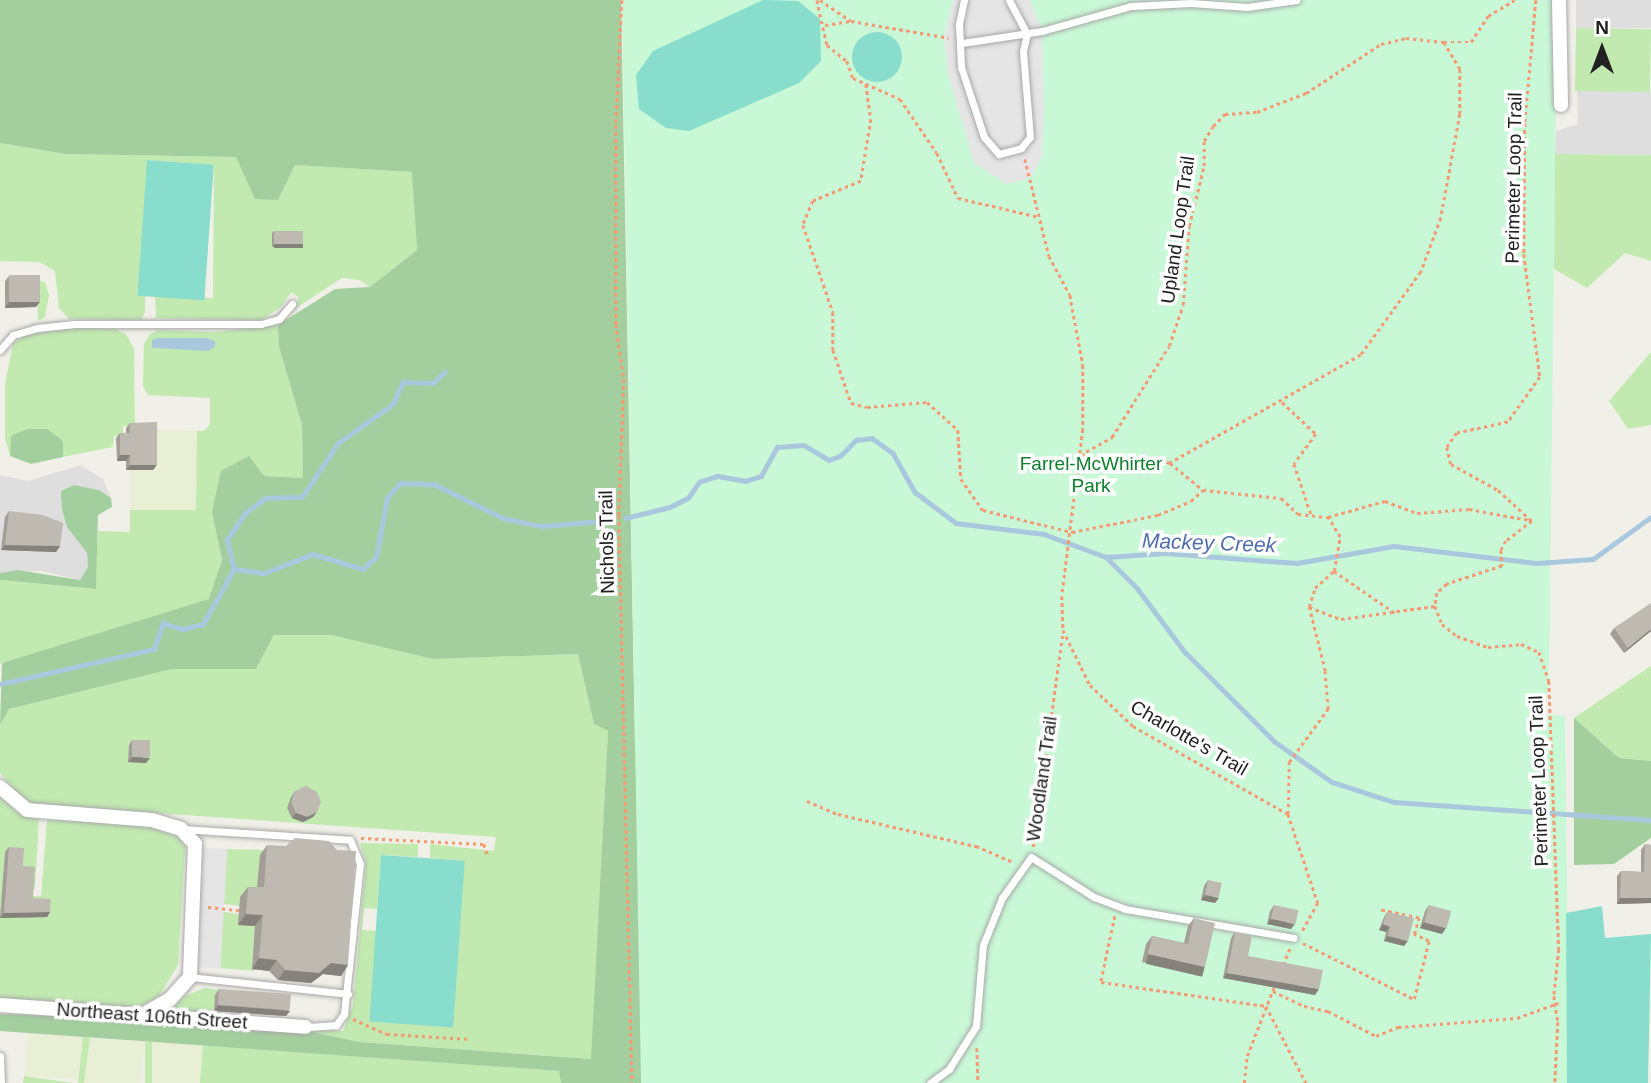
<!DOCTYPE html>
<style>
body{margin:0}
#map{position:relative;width:1651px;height:1083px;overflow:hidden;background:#f1f0e8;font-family:Helvetica,sans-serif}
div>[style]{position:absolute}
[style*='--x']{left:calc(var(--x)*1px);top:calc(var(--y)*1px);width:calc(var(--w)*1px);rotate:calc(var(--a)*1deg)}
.residential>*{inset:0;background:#dfdede;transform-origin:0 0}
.farmland>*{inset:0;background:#e8efd4;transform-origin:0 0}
.grass>*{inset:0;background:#c1e9b0;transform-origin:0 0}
.forest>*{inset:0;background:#a3cf9e}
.park>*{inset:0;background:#c8f8d5}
.pitch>*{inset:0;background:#89ddcc;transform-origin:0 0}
.round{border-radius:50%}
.parking>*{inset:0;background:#e5e5e5;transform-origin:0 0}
.water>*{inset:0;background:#aac8dd}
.stream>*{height:4.5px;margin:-2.25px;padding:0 2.25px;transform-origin:2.25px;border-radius:2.25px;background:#aac8dd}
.path>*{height:2.5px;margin-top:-1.25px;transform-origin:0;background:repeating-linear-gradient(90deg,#f69a74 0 3.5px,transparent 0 7px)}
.roads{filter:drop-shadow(0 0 2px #a8a8a8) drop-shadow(0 0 2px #a8a8a8)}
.lane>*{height:7px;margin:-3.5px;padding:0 3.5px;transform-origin:3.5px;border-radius:3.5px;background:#fff}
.street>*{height:14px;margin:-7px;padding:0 7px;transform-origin:7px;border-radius:7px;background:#fff}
.wall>*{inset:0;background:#a39f98}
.shaded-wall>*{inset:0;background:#85827c;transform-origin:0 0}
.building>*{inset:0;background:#beb9b1;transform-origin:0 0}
span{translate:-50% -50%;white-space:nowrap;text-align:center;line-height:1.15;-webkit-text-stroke:7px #fff;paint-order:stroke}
.street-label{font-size:19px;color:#212121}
.park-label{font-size:19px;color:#0f7f2d}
.water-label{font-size:21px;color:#4f6daf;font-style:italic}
.north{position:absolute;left:1567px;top:14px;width:70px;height:70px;-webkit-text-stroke:5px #fff;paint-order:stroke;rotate:0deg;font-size:19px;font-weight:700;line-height:28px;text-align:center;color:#212121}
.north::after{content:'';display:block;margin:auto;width:24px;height:32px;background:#212121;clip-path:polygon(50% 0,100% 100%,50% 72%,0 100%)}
</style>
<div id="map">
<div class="residential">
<i style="left:1576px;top:0;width:75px;height:28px"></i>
<i style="clip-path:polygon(1577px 91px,1651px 92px,1651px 155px,1555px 154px,1556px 131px,1578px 124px)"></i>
<i style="clip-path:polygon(80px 465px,103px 479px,111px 498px,99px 490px,74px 485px,61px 491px,76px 539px,87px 553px,88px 567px,80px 580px,41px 571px,0 573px,0 475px,28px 481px)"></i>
</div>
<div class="farmland">
<i style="clip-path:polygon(153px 430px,197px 431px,196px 510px,130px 510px,130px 470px,153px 470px)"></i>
<i style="left:28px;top:1033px;width:55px;height:43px;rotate:4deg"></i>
<i style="clip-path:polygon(90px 1038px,145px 1042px,140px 1083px,84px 1083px)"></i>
<i style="left:152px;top:1042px;width:51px;height:41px;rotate:3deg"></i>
</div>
<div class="grass">
<i style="left:1576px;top:28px;width:75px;height:63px;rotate:1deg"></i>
<i style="clip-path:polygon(0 143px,65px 154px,236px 157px,278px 200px,295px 165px,413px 172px,417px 250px,370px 287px,359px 280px,342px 278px,293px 310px,299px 297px,291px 292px,281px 307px,261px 320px,156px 318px,155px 296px,213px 298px,214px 165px,147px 160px,145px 312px,141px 320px,69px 319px,59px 308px,55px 271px,39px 262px,0 261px)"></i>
<i style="clip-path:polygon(1555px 154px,1651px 155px,1651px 261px,1625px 253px,1587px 288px,1554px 269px)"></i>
<i style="clip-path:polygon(37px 280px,45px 282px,49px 295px,45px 317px,38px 321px)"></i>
<i style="clip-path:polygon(278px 325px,279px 347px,302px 425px,303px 478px,264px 476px,212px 512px,222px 560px,210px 599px,0 664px,0 580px,95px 589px,98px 531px,130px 532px,130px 510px,196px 510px,197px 431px,204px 431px,210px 424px,210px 398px,148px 395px,143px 386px,144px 344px,150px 334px,158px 330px,215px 332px)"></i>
<i style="clip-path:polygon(70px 328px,114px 329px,126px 334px,134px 349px,135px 426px,123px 426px,123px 436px,114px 436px,113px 447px,63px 457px,63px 441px,11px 436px,10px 456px,5px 438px,5px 384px,13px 344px,26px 335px)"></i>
<i style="clip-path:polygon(1651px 352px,1651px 425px,1628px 429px,1609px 401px)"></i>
<i style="clip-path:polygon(274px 635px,331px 635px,433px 659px,578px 654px,594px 724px,608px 731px,592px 1059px,360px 1042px,307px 1031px,343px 1031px,353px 1005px,366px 863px,360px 843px,418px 844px,418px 857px,381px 855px,377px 909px,364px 908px,362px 930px,376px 931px,370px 1022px,464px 861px,430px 858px,430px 844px,494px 851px,496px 837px,27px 804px,0 773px,0 725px,9px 709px,172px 669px,256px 669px)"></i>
<i style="clip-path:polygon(1651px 666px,1651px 761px,1619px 758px,1574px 718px)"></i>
<i style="clip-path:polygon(0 797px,19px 814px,39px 820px,35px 889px,30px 889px,30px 896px,41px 896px,47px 820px,149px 826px,179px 838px,185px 847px,178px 965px,159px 996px,143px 1005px,123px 1007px,0 999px)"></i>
<i style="clip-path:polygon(227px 849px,263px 850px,256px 898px,240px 897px,240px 906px,224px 904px)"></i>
<i style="clip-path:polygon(223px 912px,239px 914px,239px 925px,255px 926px,254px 971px,220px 968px)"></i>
<i style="clip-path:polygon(205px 988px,254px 994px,254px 997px,216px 995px,214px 1014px,169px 1012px,185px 996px)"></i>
<i style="clip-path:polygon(83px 1037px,90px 1038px,84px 1083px,78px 1083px)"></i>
<i style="left:145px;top:1042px;width:7px;height:41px"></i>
<i style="clip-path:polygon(203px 1045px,560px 1071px,561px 1083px,200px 1083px)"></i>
<i style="clip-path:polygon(24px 1076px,45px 1079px,75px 1083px,23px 1083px)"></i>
</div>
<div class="forest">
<i style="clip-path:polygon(0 0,621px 0,635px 748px,791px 853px,910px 1083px,561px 1083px,559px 1071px,0 1031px,0 1014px,154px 1020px,307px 1031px,360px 1042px,591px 1059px,608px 731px,594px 724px,578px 654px,433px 659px,331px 635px,274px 635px,256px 669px,172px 669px,9px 709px,0 725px,2px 663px,209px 599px,222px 560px,212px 512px,221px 471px,249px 456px,264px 476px,303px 478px,302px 425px,279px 347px,278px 325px,335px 289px,370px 287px,417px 250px,412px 172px,295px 165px,278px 200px,255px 199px,236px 157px,65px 154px,0 143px)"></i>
<i style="clip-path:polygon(27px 429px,47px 429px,63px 441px,63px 457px,31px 464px,10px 456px,11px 436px)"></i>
<i style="clip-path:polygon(74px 485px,99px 490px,111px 498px,112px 507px,98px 515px,96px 589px,0 580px,0 573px,18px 570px,80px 580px,88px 567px,87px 553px,67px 527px,62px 509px,61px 491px)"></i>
<i style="clip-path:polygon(1574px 718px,1619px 758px,1651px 761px,1651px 838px,1614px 864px,1574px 865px)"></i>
</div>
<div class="park">
<i style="clip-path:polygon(622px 0,1557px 0,1549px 681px,1544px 714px,1565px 716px,1569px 1083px,641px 1083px)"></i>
</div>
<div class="pitch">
<i style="clip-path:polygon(763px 0,798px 1px,820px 19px,821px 61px,799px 83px,689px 131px,666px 128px,639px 109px,636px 75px,653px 51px)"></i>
<i class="round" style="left:852px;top:32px;width:50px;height:50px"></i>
<i style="left:147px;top:160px;width:67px;height:136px;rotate:4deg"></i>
<i style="left:381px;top:855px;width:84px;height:167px;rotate:4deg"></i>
<i style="clip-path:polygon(1602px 906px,1605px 938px,1651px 934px,1648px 1083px,1567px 1083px,1566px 913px)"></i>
</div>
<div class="parking">
<i style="clip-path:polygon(953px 0,1030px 0,1042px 31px,1044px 111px,1042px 156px,1031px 178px,1007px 184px,974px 163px,947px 71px,944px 36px)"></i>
<i style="left:189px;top:847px;width:38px;height:120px;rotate:3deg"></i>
</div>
<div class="water">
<i style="clip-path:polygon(157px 338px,207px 338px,215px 341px,215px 347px,208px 351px,152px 348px,152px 340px)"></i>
</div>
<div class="stream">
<i style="--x:625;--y:518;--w:46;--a:-13.7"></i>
<i style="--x:670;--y:507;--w:20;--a:-27"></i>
<i style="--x:688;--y:498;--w:19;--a:-55"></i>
<i style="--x:699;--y:482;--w:20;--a:-18"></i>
<i style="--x:718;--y:476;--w:28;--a:10"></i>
<i style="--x:746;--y:481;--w:16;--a:-18"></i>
<i style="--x:761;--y:476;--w:33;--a:-61"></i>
<i style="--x:777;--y:447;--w:27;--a:-4"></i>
<i style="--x:804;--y:445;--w:29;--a:31"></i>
<i style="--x:829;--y:460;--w:12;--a:-20"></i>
<i style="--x:840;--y:456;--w:23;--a:-45"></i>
<i style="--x:856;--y:440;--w:16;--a:-7"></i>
<i style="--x:872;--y:438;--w:26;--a:36"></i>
<i style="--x:893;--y:453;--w:45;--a:60.6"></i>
<i style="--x:915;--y:492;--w:51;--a:37.1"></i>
<i style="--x:956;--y:523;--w:89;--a:7.1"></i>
<i style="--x:1044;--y:534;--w:66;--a:20.4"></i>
<i style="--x:1106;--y:557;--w:60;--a:-3.8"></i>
<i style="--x:1166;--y:553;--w:131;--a:4.4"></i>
<i style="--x:1297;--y:563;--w:98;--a:-9.9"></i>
<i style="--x:1394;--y:546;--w:144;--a:6.8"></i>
<i style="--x:1537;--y:563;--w:56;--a:-4.1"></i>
<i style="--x:1593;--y:559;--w:72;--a:-35.9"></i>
<i style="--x:1106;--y:557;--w:45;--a:45"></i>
<i style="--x:1138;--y:589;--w:79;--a:53.3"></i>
<i style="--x:1185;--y:652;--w:126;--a:45"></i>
<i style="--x:1274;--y:741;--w:71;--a:35.3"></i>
<i style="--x:1332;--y:782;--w:65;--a:17.9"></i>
<i style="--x:1394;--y:802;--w:258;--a:4"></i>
<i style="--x:234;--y:569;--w:30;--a:-104"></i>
<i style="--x:227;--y:540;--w:32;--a:-56"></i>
<i style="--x:245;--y:513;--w:26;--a:-36"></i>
<i style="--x:266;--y:498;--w:36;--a:-2"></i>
<i style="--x:302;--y:497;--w:65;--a:-56.3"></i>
<i style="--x:338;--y:443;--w:67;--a:-35.3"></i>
<i style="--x:393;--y:404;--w:24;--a:-66"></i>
<i style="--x:403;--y:382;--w:30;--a:2"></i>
<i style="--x:433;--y:383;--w:16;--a:-43"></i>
<i style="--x:0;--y:684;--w:158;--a:-12.8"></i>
<i style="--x:154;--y:649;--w:28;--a:-71"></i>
<i style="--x:163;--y:623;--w:21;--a:17"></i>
<i style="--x:183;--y:629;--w:21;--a:-14"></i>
<i style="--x:203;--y:624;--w:63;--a:-60.6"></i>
<i style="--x:234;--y:569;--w:30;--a:8"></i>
<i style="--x:264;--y:573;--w:53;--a:-21.2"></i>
<i style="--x:313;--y:554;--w:52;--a:16.7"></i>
<i style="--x:363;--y:569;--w:18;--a:-43"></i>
<i style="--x:376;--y:557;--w:60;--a:-79.4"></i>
<i style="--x:387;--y:498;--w:20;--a:-49"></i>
<i style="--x:400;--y:483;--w:34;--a:2"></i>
<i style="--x:434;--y:484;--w:77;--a:26.2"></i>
<i style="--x:503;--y:518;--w:40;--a:12"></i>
<i style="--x:542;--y:526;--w:71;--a:-4.8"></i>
</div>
<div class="path">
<i style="--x:622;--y:0;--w:125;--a:92.7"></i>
<i style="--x:616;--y:125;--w:199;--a:90"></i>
<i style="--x:616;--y:324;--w:56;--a:81.7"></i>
<i style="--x:624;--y:379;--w:136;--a:92.1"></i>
<i style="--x:619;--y:515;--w:568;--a:88.69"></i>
<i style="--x:817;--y:0;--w:46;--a:77.5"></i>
<i style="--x:827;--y:45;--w:26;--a:39"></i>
<i style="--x:847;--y:61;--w:18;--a:71"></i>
<i style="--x:853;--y:78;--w:51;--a:24.1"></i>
<i style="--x:900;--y:99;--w:65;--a:55.6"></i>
<i style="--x:937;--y:153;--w:50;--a:65"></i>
<i style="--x:958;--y:198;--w:83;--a:13.2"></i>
<i style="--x:820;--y:0;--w:37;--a:34"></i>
<i style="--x:851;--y:21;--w:99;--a:9.8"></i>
<i style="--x:1536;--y:0;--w:123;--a:95.1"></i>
<i style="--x:1525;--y:123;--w:131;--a:90.4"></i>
<i style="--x:1524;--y:254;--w:124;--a:82.6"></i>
<i style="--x:1540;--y:377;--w:55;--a:125.4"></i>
<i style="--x:1508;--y:422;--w:52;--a:167.8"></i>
<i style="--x:1457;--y:433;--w:17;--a:126"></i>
<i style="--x:1447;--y:447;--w:17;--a:77"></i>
<i style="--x:1451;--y:464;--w:54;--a:29"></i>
<i style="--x:1498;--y:490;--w:46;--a:42.4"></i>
<i style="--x:1532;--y:521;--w:33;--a:142"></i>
<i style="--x:1506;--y:541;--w:10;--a:119"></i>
<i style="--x:1501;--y:550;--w:16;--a:86"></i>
<i style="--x:1502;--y:566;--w:58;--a:161.9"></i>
<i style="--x:1447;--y:584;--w:13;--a:138"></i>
<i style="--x:1437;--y:593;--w:13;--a:99"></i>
<i style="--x:1435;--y:606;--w:19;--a:69"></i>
<i style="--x:1442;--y:624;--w:19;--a:39"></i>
<i style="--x:1457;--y:636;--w:33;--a:20"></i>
<i style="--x:1488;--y:647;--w:33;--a:-5"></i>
<i style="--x:1521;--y:644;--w:20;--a:24"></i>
<i style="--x:1539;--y:652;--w:31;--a:71"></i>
<i style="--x:1549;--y:681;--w:268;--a:87.9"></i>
<i style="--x:1559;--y:949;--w:47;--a:96.1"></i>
<i style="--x:1554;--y:996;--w:26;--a:81"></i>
<i style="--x:1558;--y:1022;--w:61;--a:92.8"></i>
<i style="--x:825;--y:25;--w:25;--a:-9"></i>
<i style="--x:1406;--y:38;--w:38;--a:6"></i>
<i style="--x:1444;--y:42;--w:31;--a:59"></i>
<i style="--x:1460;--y:69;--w:45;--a:90"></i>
<i style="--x:1460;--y:114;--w:106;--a:100.4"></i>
<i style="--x:1441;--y:218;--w:58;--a:110.3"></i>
<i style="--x:1421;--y:272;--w:102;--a:125.9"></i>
<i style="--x:1361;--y:355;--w:219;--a:150.5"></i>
<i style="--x:1170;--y:463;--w:90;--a:-174.9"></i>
<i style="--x:1080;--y:455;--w:37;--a:-29"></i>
<i style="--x:1112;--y:437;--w:107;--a:-57.9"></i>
<i style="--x:1169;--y:346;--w:43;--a:-71.1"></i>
<i style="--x:1183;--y:305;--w:79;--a:-85.7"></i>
<i style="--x:1189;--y:226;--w:62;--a:-76"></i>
<i style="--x:1204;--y:166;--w:25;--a:-90"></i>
<i style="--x:1204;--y:141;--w:17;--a:-59"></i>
<i style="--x:1213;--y:126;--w:17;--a:-45"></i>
<i style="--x:1225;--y:114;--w:32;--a:-4"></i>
<i style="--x:1257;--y:112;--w:53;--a:-21.2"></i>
<i style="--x:1306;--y:93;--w:90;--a:-33.2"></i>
<i style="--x:1381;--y:44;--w:26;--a:-13"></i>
<i style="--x:1444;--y:42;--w:27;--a:0"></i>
<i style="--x:1471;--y:42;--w:31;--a:-57"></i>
<i style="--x:1488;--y:16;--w:31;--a:-31"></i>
<i style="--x:866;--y:84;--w:35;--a:82"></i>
<i style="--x:871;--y:119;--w:63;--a:99.2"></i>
<i style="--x:861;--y:181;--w:52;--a:157.4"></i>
<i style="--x:813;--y:201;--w:26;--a:113"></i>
<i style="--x:803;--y:225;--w:92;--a:71"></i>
<i style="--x:833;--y:312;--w:38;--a:90"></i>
<i style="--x:833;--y:350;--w:56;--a:71.2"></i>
<i style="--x:851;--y:403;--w:16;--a:14"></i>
<i style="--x:867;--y:407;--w:60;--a:-4.8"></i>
<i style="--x:927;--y:402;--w:42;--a:42.1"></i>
<i style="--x:958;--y:430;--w:49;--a:86.5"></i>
<i style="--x:961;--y:479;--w:38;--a:55"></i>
<i style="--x:983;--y:510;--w:92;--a:13.9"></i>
<i style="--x:1072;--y:532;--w:88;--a:-11.2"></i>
<i style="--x:1158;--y:515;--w:36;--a:-23"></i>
<i style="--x:1191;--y:501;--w:16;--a:-43"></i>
<i style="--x:1025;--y:159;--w:100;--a:76.1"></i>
<i style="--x:1049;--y:256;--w:44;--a:61.7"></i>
<i style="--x:1070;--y:295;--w:71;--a:79.5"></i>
<i style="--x:1083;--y:365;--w:64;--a:90"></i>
<i style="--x:1083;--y:429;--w:168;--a:97.2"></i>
<i style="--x:1062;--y:596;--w:34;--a:88"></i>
<i style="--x:1063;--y:630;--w:61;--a:63.9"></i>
<i style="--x:1090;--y:685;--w:59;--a:43.6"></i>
<i style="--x:1133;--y:726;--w:178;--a:29.6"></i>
<i style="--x:1288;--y:814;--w:94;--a:71.4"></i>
<i style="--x:1318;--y:903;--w:33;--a:119"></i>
<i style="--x:1282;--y:402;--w:47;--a:43.3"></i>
<i style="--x:1316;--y:434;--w:37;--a:126"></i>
<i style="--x:1294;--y:464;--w:53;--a:71.2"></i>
<i style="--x:1170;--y:463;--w:43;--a:39.3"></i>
<i style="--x:1203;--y:490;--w:78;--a:5.9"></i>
<i style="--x:1281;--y:498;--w:23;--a:43"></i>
<i style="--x:1298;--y:514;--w:30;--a:6"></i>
<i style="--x:1328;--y:517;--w:59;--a:-15.7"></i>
<i style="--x:1385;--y:501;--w:34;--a:21"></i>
<i style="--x:1417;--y:513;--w:52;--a:-4.4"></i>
<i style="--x:1469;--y:509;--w:61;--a:10.4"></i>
<i style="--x:1334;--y:571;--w:74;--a:34.5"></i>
<i style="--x:1309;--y:607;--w:34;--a:21"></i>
<i style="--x:1341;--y:619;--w:95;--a:-7.9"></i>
<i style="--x:807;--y:801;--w:34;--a:23"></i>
<i style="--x:838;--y:814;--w:142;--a:13.1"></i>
<i style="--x:976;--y:846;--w:40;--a:23.4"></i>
<i style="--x:1288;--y:814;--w:52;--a:-88.9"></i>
<i style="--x:1289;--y:762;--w:66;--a:-53.7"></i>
<i style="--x:1328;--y:709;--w:38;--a:-95"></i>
<i style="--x:1325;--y:671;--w:66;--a:-104"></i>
<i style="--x:1309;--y:607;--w:20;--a:-72"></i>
<i style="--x:1315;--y:588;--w:25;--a:-42"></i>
<i style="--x:1334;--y:571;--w:35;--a:-80"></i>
<i style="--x:1340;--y:537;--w:23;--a:-121"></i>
<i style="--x:361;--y:838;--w:123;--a:2.8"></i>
<i style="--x:484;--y:844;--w:13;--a:72"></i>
<i style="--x:1033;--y:847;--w:217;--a:-82.1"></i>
<i style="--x:208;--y:907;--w:31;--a:6"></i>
<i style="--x:1115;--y:916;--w:67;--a:102"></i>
<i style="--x:1101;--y:982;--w:167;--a:8.3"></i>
<i style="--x:1266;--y:1006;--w:87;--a:62.5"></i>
<i style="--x:1303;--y:943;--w:124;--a:26.8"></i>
<i style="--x:1414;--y:999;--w:60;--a:-75.5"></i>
<i style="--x:1429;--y:941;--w:17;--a:-155"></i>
<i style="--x:1414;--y:934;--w:17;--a:-73"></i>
<i style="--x:1419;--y:918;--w:39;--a:-168"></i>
<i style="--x:1283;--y:965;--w:18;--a:-68"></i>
<i style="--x:1273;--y:991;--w:34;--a:26"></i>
<i style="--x:1304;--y:1006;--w:25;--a:12"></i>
<i style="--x:1328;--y:1011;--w:54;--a:27.5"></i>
<i style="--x:1376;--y:1036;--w:24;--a:-22"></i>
<i style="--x:1398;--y:1027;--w:119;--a:-4.3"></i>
<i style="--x:1517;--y:1018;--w:44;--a:-20.1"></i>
<i style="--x:353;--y:1019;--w:37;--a:24"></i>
<i style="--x:387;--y:1034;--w:83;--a:3.4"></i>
<i style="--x:977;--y:1048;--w:35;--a:88"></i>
<i style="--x:1244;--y:1083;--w:27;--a:-84"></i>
<i style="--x:1247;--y:1056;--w:74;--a:-68.6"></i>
</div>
<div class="roads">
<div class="lane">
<i style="--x:964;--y:0;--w:25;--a:102"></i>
<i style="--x:959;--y:24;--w:43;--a:87.3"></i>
<i style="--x:961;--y:67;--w:74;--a:71.8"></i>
<i style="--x:984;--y:137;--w:23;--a:49"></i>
<i style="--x:999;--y:154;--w:23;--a:-15"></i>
<i style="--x:1021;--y:148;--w:14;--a:-51"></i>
<i style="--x:1030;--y:137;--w:86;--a:-94.7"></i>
<i style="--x:1023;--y:51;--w:17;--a:-77"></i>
<i style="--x:1027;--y:34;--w:38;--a:-118"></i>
<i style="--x:962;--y:43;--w:81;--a:-8.5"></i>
<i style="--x:1042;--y:31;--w:92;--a:-15.7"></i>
<i style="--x:1131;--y:6;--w:60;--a:-2.9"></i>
<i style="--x:1191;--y:3;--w:56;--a:4.1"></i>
<i style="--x:1247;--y:7;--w:50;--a:-8"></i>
<i style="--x:0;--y:350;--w:20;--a:-49"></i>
<i style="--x:13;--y:335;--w:25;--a:-16"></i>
<i style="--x:37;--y:328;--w:38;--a:-6"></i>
<i style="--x:75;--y:324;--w:186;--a:0"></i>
<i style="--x:261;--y:324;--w:19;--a:-16"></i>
<i style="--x:279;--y:319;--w:20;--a:-49"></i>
<i style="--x:182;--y:829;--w:168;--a:3.7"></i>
<i style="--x:350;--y:840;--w:26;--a:67"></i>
<i style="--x:360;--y:864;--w:151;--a:96.1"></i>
<i style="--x:344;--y:1014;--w:14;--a:126"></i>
<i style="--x:336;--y:1025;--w:31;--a:176"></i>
<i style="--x:190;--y:977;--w:159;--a:6.1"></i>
<i style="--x:0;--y:1056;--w:27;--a:88"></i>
<i style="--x:930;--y:1083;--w:24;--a:-36"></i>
<i style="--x:949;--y:1069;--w:51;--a:-57.9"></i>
<i style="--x:976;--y:1026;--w:81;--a:-85.1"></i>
<i style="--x:983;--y:945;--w:51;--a:-68"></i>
<i style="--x:1002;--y:898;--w:50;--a:-54.7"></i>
<i style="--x:1031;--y:857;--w:75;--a:32.4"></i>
<i style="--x:1094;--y:897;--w:33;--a:21"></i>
<i style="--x:1125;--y:909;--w:171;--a:9.7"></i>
</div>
<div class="street">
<i style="--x:1559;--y:0;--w:105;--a:88.9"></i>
<i style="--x:0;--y:787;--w:35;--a:40"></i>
<i style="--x:27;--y:810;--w:125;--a:4.6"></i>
<i style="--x:152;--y:820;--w:30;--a:17"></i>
<i style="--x:181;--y:829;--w:21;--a:47"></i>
<i style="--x:195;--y:844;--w:133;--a:92.2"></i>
<i style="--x:190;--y:977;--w:30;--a:132"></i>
<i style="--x:170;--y:999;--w:32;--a:150"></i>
<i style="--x:0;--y:1005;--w:306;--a:4.1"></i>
</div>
</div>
<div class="wall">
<i style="clip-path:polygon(274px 231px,301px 247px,272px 247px,272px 233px)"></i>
<i style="clip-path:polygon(9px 276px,36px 307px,5px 308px,5px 281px)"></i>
<i style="clip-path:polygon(130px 423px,153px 470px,126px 470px,126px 461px,117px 461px,116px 438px,120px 433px,126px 433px,126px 428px)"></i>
<i style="clip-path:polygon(9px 511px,60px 546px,56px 552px,1px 550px,5px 517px)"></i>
<i style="clip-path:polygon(1614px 628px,1651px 631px,1624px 653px,1610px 634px)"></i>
<i style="clip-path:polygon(132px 740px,146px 763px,128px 762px,129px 745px)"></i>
<i style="clip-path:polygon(295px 791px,313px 817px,303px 822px,292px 818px,287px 808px,291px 797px)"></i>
<i style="clip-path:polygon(1645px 844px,1651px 845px,1651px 903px,1617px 904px,1617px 876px,1621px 871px,1641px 872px,1641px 850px)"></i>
<i style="clip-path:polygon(267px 845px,348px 965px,341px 976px,323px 974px,311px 983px,278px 980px,269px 971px,252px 969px,255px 926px,238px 925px,240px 897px,248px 887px,257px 887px,260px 855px)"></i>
<i style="clip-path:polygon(9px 847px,23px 866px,33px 898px,50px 912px,47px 917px,0 918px,5px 852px)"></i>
<i style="clip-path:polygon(1208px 880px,1215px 903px,1201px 900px,1204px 886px)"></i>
<i style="clip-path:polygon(1274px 905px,1291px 929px,1267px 924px,1270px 911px)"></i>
<i style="clip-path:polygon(1429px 905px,1442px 934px,1420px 928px,1425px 911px)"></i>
<i style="clip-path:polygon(1387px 912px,1404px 946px,1384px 941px,1386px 932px,1379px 930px,1384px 917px)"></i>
<i style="clip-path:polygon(1194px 918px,1205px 967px,1199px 975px,1142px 962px,1146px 944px,1152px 936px,1184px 943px,1188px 926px)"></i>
<i style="clip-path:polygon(1235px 932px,1248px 956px,1315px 995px,1223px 978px,1231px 938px)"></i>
<i style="clip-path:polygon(219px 989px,290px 1011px,286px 1016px,214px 1011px,215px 995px)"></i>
</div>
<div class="shaded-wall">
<i style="left:274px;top:244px;width:29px;height:4px"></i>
<i style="clip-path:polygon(9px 302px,40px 302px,36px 307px,5px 308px)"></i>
<i style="clip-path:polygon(120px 455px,130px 455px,126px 461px,117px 461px)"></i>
<i style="clip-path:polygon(130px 465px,157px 465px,153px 470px,126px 470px)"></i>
<i style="clip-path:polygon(5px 545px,60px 546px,56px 552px,1px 550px)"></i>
<i style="clip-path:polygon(1651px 629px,1651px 631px,1624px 653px,1628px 648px)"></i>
<i style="clip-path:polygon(132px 757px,150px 758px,146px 763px,128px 762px)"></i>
<i style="clip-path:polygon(317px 812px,313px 817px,303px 822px,292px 818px,296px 813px)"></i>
<i style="clip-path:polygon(1205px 895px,1219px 898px,1215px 903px,1201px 900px)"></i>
<i style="clip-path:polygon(1620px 898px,1651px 898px,1651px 903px,1617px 904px)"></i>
<i style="clip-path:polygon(50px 912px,47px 917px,0 918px,4px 913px)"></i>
<i style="clip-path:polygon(246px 914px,263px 915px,255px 926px,238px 925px)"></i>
<i style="clip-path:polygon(1271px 919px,1295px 924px,1291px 929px,1267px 924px)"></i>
<i style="clip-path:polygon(1424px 922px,1446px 928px,1442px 934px,1420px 928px)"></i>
<i style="clip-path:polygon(1383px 924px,1390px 927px,1386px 932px,1379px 930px)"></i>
<i style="clip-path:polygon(1388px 936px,1408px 941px,1404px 946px,1384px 941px)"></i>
<i style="left:1148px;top:954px;width:58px;height:10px;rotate:13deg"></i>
<i style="clip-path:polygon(259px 958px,277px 960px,269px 971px,252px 969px)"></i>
<i style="clip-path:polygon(331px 963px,348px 965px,341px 976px,323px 974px,311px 983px,278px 980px,285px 970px)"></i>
<i style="clip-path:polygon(1227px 973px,1319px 989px,1315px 995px,1223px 978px)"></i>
<i style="clip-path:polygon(218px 1005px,290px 1011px,286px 1016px,214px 1011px)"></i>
</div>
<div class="building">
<i style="left:274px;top:231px;width:29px;height:13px"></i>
<i style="left:40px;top:275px;width:27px;height:31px;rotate:90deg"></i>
<i style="clip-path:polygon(157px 422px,157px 465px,130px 465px,130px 455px,120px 455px,120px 433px,130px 433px,130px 423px)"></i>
<i style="clip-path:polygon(9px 511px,43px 515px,63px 523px,60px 546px,5px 545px)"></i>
<i style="clip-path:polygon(1651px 603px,1651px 629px,1628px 648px,1614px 628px)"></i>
<i style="left:132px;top:740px;width:18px;height:17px"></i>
<i style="clip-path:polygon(306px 786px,317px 792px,321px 802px,317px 812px,307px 817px,296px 813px,291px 802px,295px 791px)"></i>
<i style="clip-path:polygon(295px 838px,329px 841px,337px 850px,356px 851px,348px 965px,331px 963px,319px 973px,285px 970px,277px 960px,259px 958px,263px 915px,246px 914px,248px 887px,264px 887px,267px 845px,286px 846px)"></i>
<i style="clip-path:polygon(1645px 844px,1651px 845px,1651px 898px,1620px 898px,1621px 871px,1644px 872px)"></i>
<i style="clip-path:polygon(9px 847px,24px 848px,23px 866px,35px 867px,33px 898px,51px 899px,50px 912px,4px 913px)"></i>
<i style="left:1208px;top:880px;width:14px;height:15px;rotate:12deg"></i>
<i style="left:1274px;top:905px;width:25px;height:14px;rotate:12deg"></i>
<i style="left:1429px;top:905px;width:23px;height:18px;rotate:15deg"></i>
<i style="clip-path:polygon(1387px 912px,1414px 918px,1408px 941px,1388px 936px,1390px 927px,1383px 924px)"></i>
<i style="clip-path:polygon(1194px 918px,1215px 923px,1205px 967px,1148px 954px,1152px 936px,1188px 944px)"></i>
<i style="clip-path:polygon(1235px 932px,1252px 936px,1248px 956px,1323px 970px,1319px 989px,1227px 973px)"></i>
<i style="left:219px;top:989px;width:72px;height:16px;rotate:4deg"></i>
</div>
<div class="street-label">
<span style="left:1514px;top:178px;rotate:-89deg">Perimeter Loop Trail</span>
<span style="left:1178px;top:230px;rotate:-82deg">Upland Loop Trail</span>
<span style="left:607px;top:542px;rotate:-91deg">Nichols Trail</span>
<span style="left:1189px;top:738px;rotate:30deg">Charlotte's Trail</span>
<span style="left:1042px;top:779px;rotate:-82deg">Woodland Trail</span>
<span style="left:1539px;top:781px;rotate:-92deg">Perimeter Loop Trail</span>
<span style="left:152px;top:1016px;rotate:4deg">Northeast 106th Street</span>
</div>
<div class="park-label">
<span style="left:1091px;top:475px">Farrel-McWhirter<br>Park</span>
</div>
<div class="water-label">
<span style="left:1209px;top:543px;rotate:2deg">Mackey Creek</span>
</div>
<div class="north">N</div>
</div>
